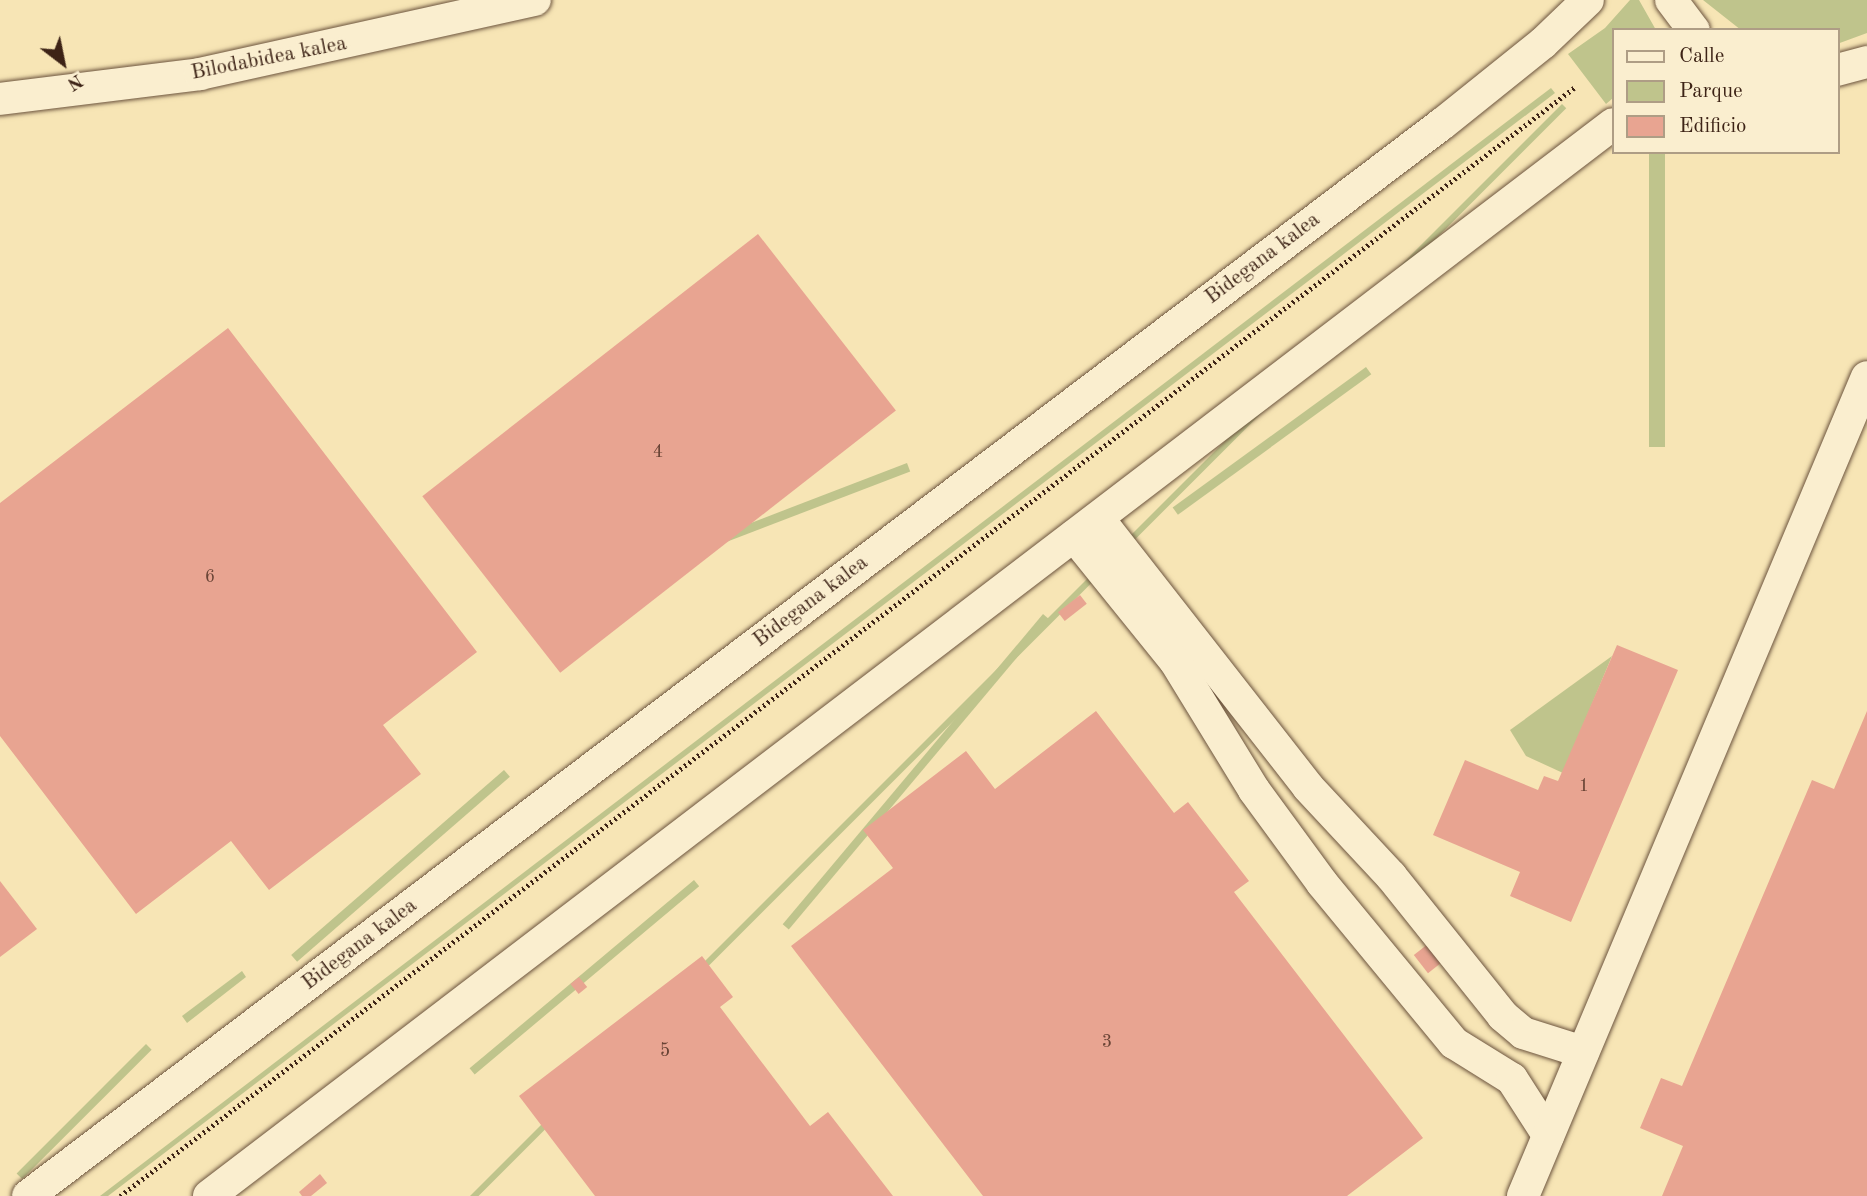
<!DOCTYPE html>
<style>
body{margin:0}
#map{position:relative;width:1867px;height:1196px;overflow:hidden;background:#f7e5b5;font-family:"Old Standard TT",serif}
div>[style]{position:absolute}
[style*='--x']{left:calc(var(--x)*1px);top:calc(var(--y)*1px);width:calc(var(--w)*1px);rotate:calc(var(--a)*1deg)}
.green>*{inset:0;background:#bfc48c;transform-origin:0 0}
.building>*{inset:0;background:#e8a491;transform-origin:0 0}
.path>*{height:4.5px;margin-top:-2.25px;transform-origin:0;background:repeating-linear-gradient(90deg,#3d2316 0 2px,transparent 0 5.5px)}
.roads{filter:drop-shadow(0 0 2px #6c543e) drop-shadow(0 0 2px #6c543e)}
.minor>*{height:32px;margin:-16px;padding:0 16px;transform-origin:16px;border-radius:16px;background:#faeecf}
span{translate:-50% -50%;white-space:nowrap;text-align:center;line-height:1.15;-webkit-text-stroke:6px #faeecf;paint-order:stroke}
.number-label{font-size:18px;color:#684335}
.number-label span{-webkit-text-stroke-width:0}
.street-label{font-size:21px;color:#3d2316}
.legend{position:absolute;left:1612px;top:28px;width:228px;height:126px;box-sizing:border-box;background:#faeecf;border:2px solid #ae9d85;margin:0;padding:9px 12px;list-style:none;font-size:21px;color:#3d2316}
.legend li{display:flex;align-items:center;gap:14px;height:35px}
.legend b{width:35px;border:2px solid #ae9d85}
.north{position:absolute;left:28px;top:28px;width:70px;height:70px;-webkit-text-stroke:5px #faeecf;paint-order:stroke;rotate:148deg;font-size:19px;font-weight:700;line-height:28px;text-align:center;color:#3d2316}
.north::after{content:'';display:block;margin:auto;width:24px;height:32px;background:#3d2316;clip-path:polygon(50% 0,100% 100%,50% 72%,0 100%)}
</style>
<div id="map">
<div class="green">
<i style="clip-path:polygon(1630px 0,1639px 0,1656px 30px,1613px 30px,1613px 98px,1606px 104px,1568px 54px,1605px 28px)"></i>
<i style="clip-path:polygon(1703px 0,1867px 0,1867px 33px,1837px 44px,1837px 30px,1741px 30px)"></i>
<i style="clip-path:polygon(1551px 88px,1555px 93px,108px 1196px,100px 1196px)"></i>
<i style="left:1562px;top:104px;width:6px;height:1801px;rotate:45deg"></i>
<i style="left:1649px;top:152px;width:16px;height:295px"></i>
<i style="left:1366px;top:367px;width:9px;height:239px;rotate:54deg"></i>
<i style="left:907px;top:463px;width:9px;height:386px;rotate:69deg"></i>
<i style="left:1043px;top:614px;width:8px;height:405px;rotate:40deg"></i>
<i style="clip-path:polygon(1612px 656px,1563px 773px,1526px 756px,1510px 730px)"></i>
<i style="left:504px;top:770px;width:9px;height:282px;rotate:49deg"></i>
<i style="left:694px;top:880px;width:8px;height:293px;rotate:50deg"></i>
<i style="clip-path:polygon(242px 971px,246px 977px,187px 1023px,182px 1016px)"></i>
<i style="left:146px;top:1044px;width:8px;height:183px;rotate:45deg"></i>
</div>
<div class="building">
<i style="left:758px;top:234px;width:224px;height:426px;rotate:52deg"></i>
<i style="clip-path:polygon(228px 328px,477px 652px,383px 725px,421px 774px,269px 890px,231px 841px,136px 914px,0 736px,0 503px)"></i>
<i style="left:1080px;top:595px;width:11px;height:28px;rotate:52deg"></i>
<i style="clip-path:polygon(1617px 645px,1678px 670px,1571px 922px,1510px 896px,1520px 872px,1433px 835px,1465px 760px,1538px 790px,1544px 776px,1558px 781px)"></i>
<i style="clip-path:polygon(1096px 711px,1174px 813px,1188px 802px,1249px 881px,1234px 892px,1423px 1138px,1347px 1196px,983px 1196px,791px 946px,893px 868px,863px 830px,966px 751px,995px 789px)"></i>
<i style="clip-path:polygon(1867px 711px,1867px 1196px,1662px 1196px,1683px 1146px,1640px 1128px,1661px 1078px,1682px 1086px,1812px 780px,1834px 789px)"></i>
<i style="clip-path:polygon(0 881px,37px 929px,0 957px)"></i>
<i style="left:1428px;top:944px;width:23px;height:18px;rotate:52deg"></i>
<i style="clip-path:polygon(702px 956px,733px 997px,720px 1007px,810px 1126px,828px 1112px,893px 1196px,595px 1196px,519px 1096px)"></i>
<i style="left:579px;top:977px;width:13px;height:11px;rotate:51deg"></i>
<i style="clip-path:polygon(320px 1174px,327px 1183px,311px 1196px,302px 1196px,299px 1192px)"></i>
</div>
<div class="path">
<i style="--x:120;--y:1196;--w:1829;--a:-37.31"></i>
</div>
<div class="roads">
<div class="minor">
<i style="--x:1671;--y:0;--w:38;--a:53"></i>
<i style="--x:1837;--y:70;--w:31;--a:-15"></i>
<i style="--x:0;--y:99;--w:202;--a:-7.1"></i>
<i style="--x:200;--y:74;--w:343;--a:-12.5"></i>
<i style="--x:1098;--y:518;--w:341;--a:52"></i>
<i style="--x:1308;--y:787;--w:122;--a:47"></i>
<i style="--x:1391;--y:876;--w:179;--a:51.3"></i>
<i style="--x:1503;--y:1016;--w:26;--a:40"></i>
<i style="--x:1523;--y:1033;--w:63;--a:17.6"></i>
<i style="--x:1074;--y:536;--w:161;--a:51.1"></i>
<i style="--x:1175;--y:661;--w:151;--a:58.5"></i>
<i style="--x:1254;--y:790;--w:115;--a:53.8"></i>
<i style="--x:1322;--y:883;--w:207;--a:50.5"></i>
<i style="--x:1454;--y:1043;--w:68;--a:31.8"></i>
<i style="--x:1512;--y:1079;--w:67;--a:57.3"></i>
<i style="--x:28;--y:1196;--w:1774;--a:-37.17"></i>
<i style="--x:1442;--y:124;--w:129;--a:-38.7"></i>
<i style="--x:1543;--y:43;--w:62;--a:-43.7"></i>
<i style="--x:209;--y:1196;--w:1766;--a:-37.36"></i>
<i style="--x:1523;--y:1196;--w:888;--a:-67.22"></i>
</div>
</div>
<div class="number-label">
<span style="left:658px;top:452px">4</span>
<span style="left:210px;top:577px">6</span>
<span style="left:1584px;top:786px">1</span>
<span style="left:1107px;top:1042px">3</span>
<span style="left:665px;top:1051px">5</span>
</div>
<div class="street-label">
<span style="left:269px;top:59px;rotate:-11deg">Bilodabidea kalea</span>
<span style="left:1263px;top:259px;rotate:-37deg">Bidegana kalea</span>
<span style="left:811px;top:602px;rotate:-37deg">Bidegana kalea</span>
<span style="left:360px;top:945px;rotate:-37deg">Bidegana kalea</span>
</div>
<ul class="legend">
<li><b style="height:9px;background:#faeecf"></b>Calle</li>
<li><b style="height:19px;background:#bfc48c"></b>Parque</li>
<li><b style="height:19px;background:#e8a491"></b>Edificio</li>
</ul>
<div class="north">N</div>
</div>
